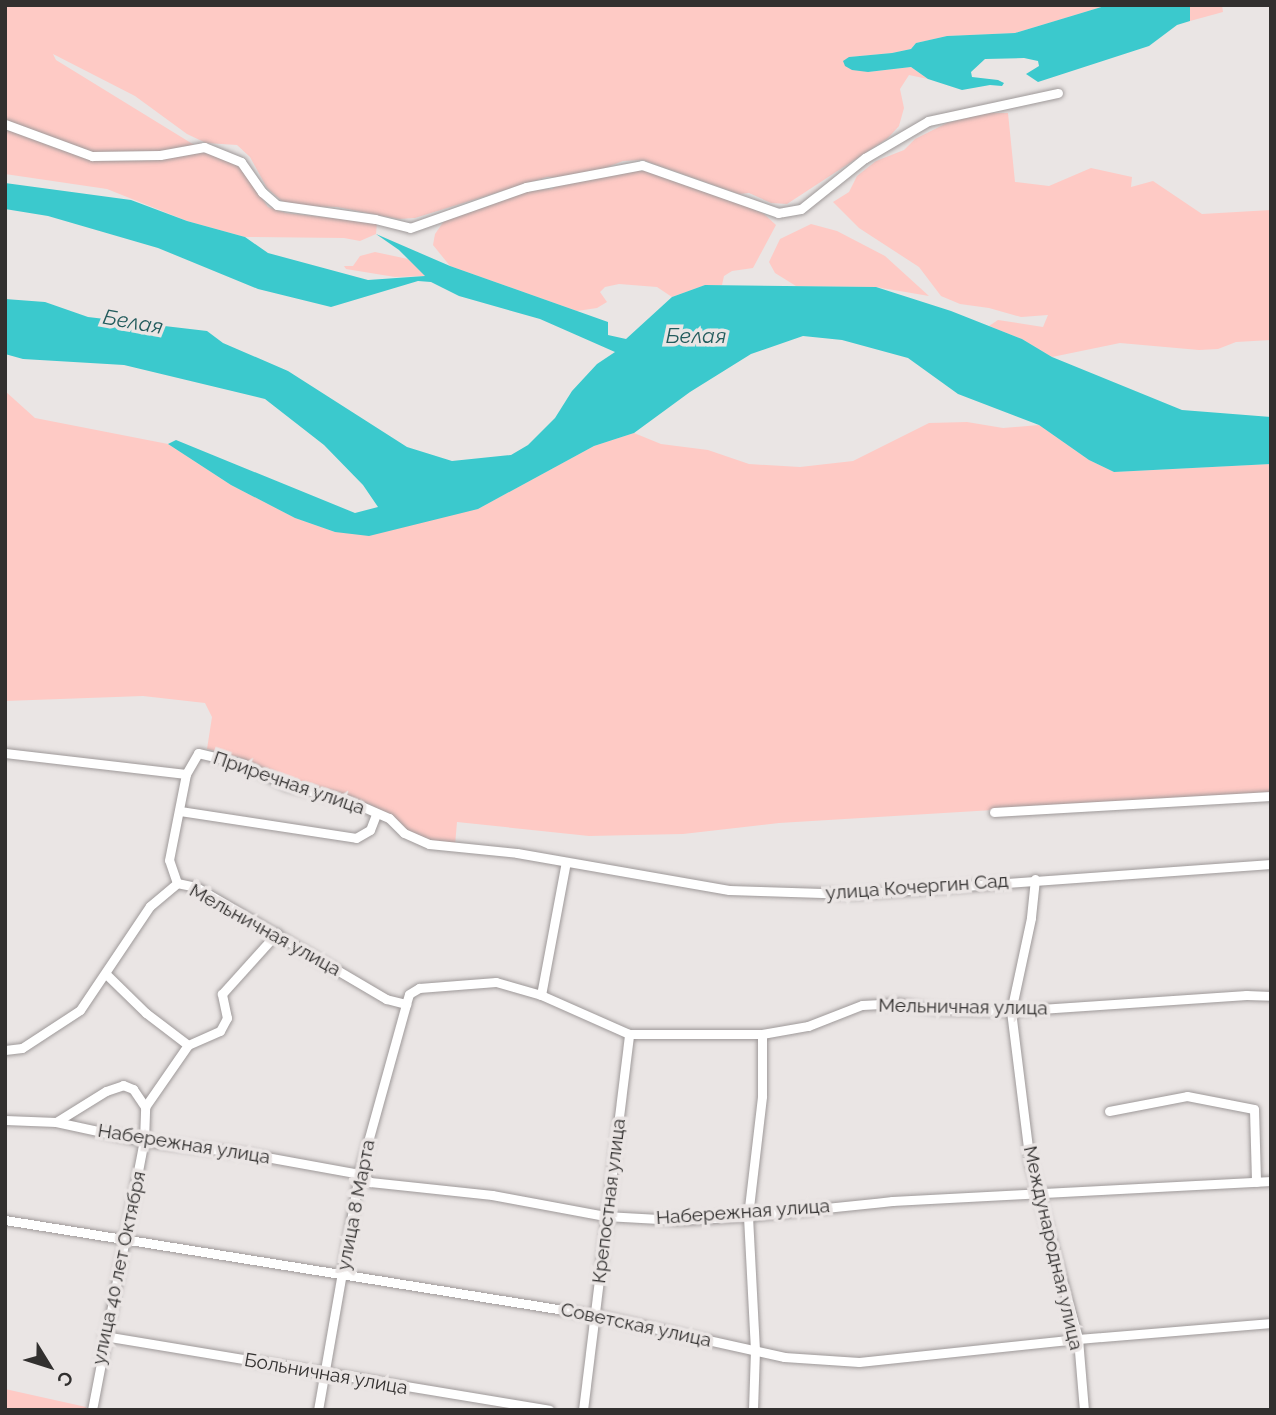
<!DOCTYPE html>
<meta charset="utf-8">
<style>
body{margin:0}
#map{position:relative;width:1276px;height:1415px;overflow:hidden;background:#eae5e4;font-family:Raleway,sans-serif}
div>[style]{position:absolute}
[style*='--x']{left:calc(var(--x)*1px);top:calc(var(--y)*1px);width:calc(var(--w)*1px);rotate:calc(var(--a)*1deg)}
.green>*{inset:0;background:#fecac5}
.water>*{inset:0;background:#3bc9cd}
.roads{filter:drop-shadow(0 0 2px #9e9999) drop-shadow(0 0 2px #9e9999)}
.minor>*{height:9px;margin:-4.5px;padding:0 4.5px;transform-origin:4.5px;border-radius:4.5px;background:#fff}
span{translate:-50% -50%;white-space:nowrap;text-align:center;line-height:1.15;-webkit-text-stroke:7px #eae5e4;paint-order:stroke}
.street-label{font-size:19px;color:#32302f}
.water-label{font-size:21px;color:#225b5c;font-style:italic}
.frame{position:absolute;inset:0;border:7px solid #32302f;pointer-events:none}
.north{position:absolute;left:14px;top:1331px;width:70px;height:70px;-webkit-text-stroke:5px #eae5e4;paint-order:stroke;rotate:128deg;font-size:19px;font-weight:700;line-height:28px;text-align:center;color:#32302f}
.north::after{content:'';display:block;margin:auto;width:24px;height:32px;background:#32302f;clip-path:polygon(50% 0,100% 100%,50% 72%,0 100%)}
</style>
<div id="map">
<div class="green">
<i style="clip-path:polygon(5px 5px,1108px 5px,1015px 33px,947px 36px,916px 43px,911px 49px,892px 53px,849px 57px,868px 72px,911px 67px,928px 79px,909px 75px,900px 89px,904px 108px,899px 126px,888px 138px,787px 204px,771px 203px,749px 193px,739px 194px,643px 160px,623px 161px,605px 168px,648px 171px,736px 201px,764px 214px,776px 225px,753px 268px,732px 271px,724px 276px,722px 285px,705px 285px,672px 297px,657px 287px,619px 284px,605px 287px,600px 292px,607px 302px,597px 308px,577px 311px,450px 266px,433px 245px,435px 234px,444px 221px,525px 191px,552px 189px,567px 178px,547px 177px,415px 218px,399px 219px,337px 207px,298px 206px,282px 201px,267px 188px,250px 157px,237px 145px,206px 143px,187px 134px,135px 96px,53px 54px,56px 60px,191px 143px,240px 167px,268px 207px,286px 213px,377px 223px,376px 234px,360px 241px,344px 238px,245px 237px,187px 221px,107px 189px,5px 174px)"></i>
<i style="clip-path:polygon(1190px 5px,1222px 5px,1223px 12px,1190px 21px)"></i>
<i style="clip-path:polygon(985px 113px,1008px 113px,1015px 182px,1049px 186px,1091px 168px,1132px 177px,1131px 187px,1153px 181px,1202px 214px,1271px 210px,1271px 340px,1236px 342px,1218px 349px,1199px 350px,1120px 343px,1052px 357px,1022px 339px,989px 326px,998px 320px,1043px 327px,1048px 315px,1021px 317px,989px 308px,960px 304px,941px 296px,919px 267px,859px 228px,833px 202px,849px 192px,857px 176px,876px 161px,904px 150px,915px 139px,947px 123px)"></i>
<i style="clip-path:polygon(811px 224px,837px 231px,885px 256px,929px 296px,876px 287px,796px 286px,775px 273px,769px 262px,780px 239px)"></i>
<i style="clip-path:polygon(375px 252px,408px 259px,426px 276px,395px 277px,346px 269px,344px 266px,353px 266px,360px 256px)"></i>
<i style="clip-path:polygon(5px 391px,35px 418px,168px 444px,231px 485px,295px 518px,335px 532px,478px 509px,594px 446px,634px 433px,661px 444px,708px 450px,749px 464px,800px 467px,853px 461px,929px 423px,967px 422px,1003px 428px,1039px 425px,1089px 460px,1114px 472px,1271px 464px,1271px 793px,779px 823px,683px 834px,589px 836px,457px 822px,455px 845px,421px 839px,371px 805px,309px 787px,302px 781px,289px 782px,238px 757px,207px 749px,212px 717px,205px 703px,143px 696px,5px 701px)"></i>
<i style="clip-path:polygon(5px 1389px,86px 1407px,86px 1410px,5px 1410px)"></i>
</div>
<div class="water">
<i style="clip-path:polygon(1108px 5px,1190px 5px,1190px 21px,1177px 25px,1149px 46px,1038px 82px,1026px 74px,1039px 66px,1038px 61px,1024px 58px,985px 59px,971px 72px,972px 77px,998px 80px,1004px 83px,1002px 86px,990px 85px,962px 90px,928px 79px,911px 67px,868px 72px,852px 70px,845px 66px,843px 61px,849px 57px,892px 53px,911px 49px,916px 43px,947px 36px,1015px 33px)"></i>
<i style="clip-path:polygon(5px 183px,131px 200px,187px 221px,245px 237px,268px 253px,368px 280px,425px 276px,399px 250px,376px 234px,450px 266px,608px 322px,608px 335px,626px 339px,672px 297px,705px 285px,876px 287px,951px 311px,1022px 339px,1052px 357px,1182px 410px,1271px 417px,1271px 464px,1114px 472px,1089px 460px,1039px 425px,958px 394px,908px 358px,842px 340px,803px 336px,751px 354px,690px 392px,634px 433px,594px 446px,478px 509px,369px 536px,335px 532px,295px 518px,231px 485px,168px 444px,176px 440px,355px 513px,378px 507px,363px 485px,324px 445px,265px 399px,124px 365px,23px 359px,5px 354px,5px 299px,45px 302px,88px 317px,207px 331px,223px 343px,288px 371px,407px 447px,452px 461px,511px 455px,528px 445px,555px 418px,572px 391px,597px 364px,615px 352px,540px 319px,459px 296px,431px 282px,418px 281px,331px 307px,258px 289px,158px 248px,48px 216px,5px 209px)"></i>
</div>
<div class="roads">
<div class="minor">
<i style="--x:5;--y:124;--w:93;--a:20.2"></i>
<i style="--x:92;--y:156;--w:68;--a:-0.8"></i>
<i style="--x:160;--y:155;--w:45;--a:-10.3"></i>
<i style="--x:204;--y:147;--w:40;--a:22"></i>
<i style="--x:241;--y:162;--w:37;--a:55"></i>
<i style="--x:262;--y:192;--w:20;--a:41"></i>
<i style="--x:277;--y:205;--w:99;--a:8.1"></i>
<i style="--x:375;--y:219;--w:36;--a:14"></i>
<i style="--x:410;--y:228;--w:123;--a:-19.5"></i>
<i style="--x:526;--y:187;--w:118;--a:-10.7"></i>
<i style="--x:642;--y:165;--w:144;--a:19.4"></i>
<i style="--x:778;--y:213;--w:23;--a:-10"></i>
<i style="--x:801;--y:209;--w:82;--a:-38.6"></i>
<i style="--x:865;--y:158;--w:73;--a:-30.4"></i>
<i style="--x:928;--y:121;--w:133;--a:-12.2"></i>
<i style="--x:5;--y:753;--w:182;--a:6.6"></i>
<i style="--x:180;--y:811;--w:178;--a:8.7"></i>
<i style="--x:356;--y:838;--w:16;--a:-30"></i>
<i style="--x:370;--y:830;--w:17;--a:-69"></i>
<i style="--x:994;--y:812;--w:277;--a:-3.3"></i>
<i style="--x:1035;--y:879;--w:39;--a:96"></i>
<i style="--x:1031;--y:918;--w:95;--a:102.1"></i>
<i style="--x:1011;--y:1011;--w:153;--a:82.9"></i>
<i style="--x:1030;--y:1163;--w:182;--a:74.7"></i>
<i style="--x:1078;--y:1339;--w:71;--a:85.2"></i>
<i style="--x:177;--y:883;--w:24;--a:-109"></i>
<i style="--x:169;--y:860;--w:88;--a:-78.8"></i>
<i style="--x:186;--y:774;--w:24;--a:-60"></i>
<i style="--x:198;--y:753;--w:47;--a:13.4"></i>
<i style="--x:244;--y:764;--w:47;--a:26.6"></i>
<i style="--x:286;--y:785;--w:61;--a:13.3"></i>
<i style="--x:345;--y:799;--w:48;--a:23.4"></i>
<i style="--x:389;--y:818;--w:21;--a:45"></i>
<i style="--x:404;--y:833;--w:27;--a:24"></i>
<i style="--x:429;--y:844;--w:88;--a:5.8"></i>
<i style="--x:517;--y:853;--w:215;--a:9.9"></i>
<i style="--x:729;--y:890;--w:124;--a:1.8"></i>
<i style="--x:853;--y:894;--w:419;--a:-4.1"></i>
<i style="--x:106;--y:974;--w:56;--a:44.3"></i>
<i style="--x:146;--y:1013;--w:53;--a:37.3"></i>
<i style="--x:541;--y:995;--w:135;--a:-79.4"></i>
<i style="--x:5;--y:1050;--w:17;--a:-7"></i>
<i style="--x:22;--y:1048;--w:69;--a:-33.2"></i>
<i style="--x:80;--y:1010;--w:125;--a:-56.1"></i>
<i style="--x:150;--y:906;--w:35;--a:-40"></i>
<i style="--x:177;--y:883;--w:19;--a:12"></i>
<i style="--x:196;--y:887;--w:221;--a:30.5"></i>
<i style="--x:386;--y:999;--w:21;--a:14"></i>
<i style="--x:406;--y:1004;--w:10;--a:-73"></i>
<i style="--x:409;--y:994;--w:12;--a:-31"></i>
<i style="--x:419;--y:988;--w:77;--a:-4.5"></i>
<i style="--x:496;--y:982;--w:47;--a:16.1"></i>
<i style="--x:541;--y:995;--w:96;--a:23.9"></i>
<i style="--x:629;--y:1034;--w:133;--a:0"></i>
<i style="--x:762;--y:1034;--w:47;--a:-9.9"></i>
<i style="--x:808;--y:1026;--w:58;--a:-21.3"></i>
<i style="--x:862;--y:1005;--w:34;--a:-3"></i>
<i style="--x:896;--y:1003;--w:41;--a:8.3"></i>
<i style="--x:937;--y:1009;--w:74;--a:1.5"></i>
<i style="--x:1011;--y:1011;--w:236;--a:-3.9"></i>
<i style="--x:1246;--y:995;--w:25;--a:2"></i>
<i style="--x:1109;--y:1111;--w:79;--a:-10.9"></i>
<i style="--x:1187;--y:1096;--w:68;--a:11"></i>
<i style="--x:1254;--y:1109;--w:73;--a:88.4"></i>
<i style="--x:5;--y:1120;--w:51;--a:2.2"></i>
<i style="--x:56;--y:1122;--w:90;--a:12.2"></i>
<i style="--x:144;--y:1141;--w:101;--a:6.8"></i>
<i style="--x:244;--y:1153;--w:117;--a:10.3"></i>
<i style="--x:359;--y:1174;--w:14;--a:36"></i>
<i style="--x:370;--y:1182;--w:123;--a:6.1"></i>
<i style="--x:492;--y:1195;--w:115;--a:10.5"></i>
<i style="--x:605;--y:1216;--w:72;--a:3.2"></i>
<i style="--x:677;--y:1220;--w:71;--a:-3.2"></i>
<i style="--x:748;--y:1216;--w:145;--a:-5.9"></i>
<i style="--x:892;--y:1201;--w:380;--a:-3"></i>
<i style="--x:56;--y:1122;--w:59;--a:-31.8"></i>
<i style="--x:106;--y:1091;--w:18;--a:-19"></i>
<i style="--x:123;--y:1085;--w:11;--a:22"></i>
<i style="--x:133;--y:1089;--w:22;--a:56"></i>
<i style="--x:5;--y:1220;--w:598;--a:9.15"></i>
<i style="--x:595;--y:1315;--w:194;--a:12.5"></i>
<i style="--x:784;--y:1357;--w:75;--a:3.8"></i>
<i style="--x:859;--y:1362;--w:220;--a:-6"></i>
<i style="--x:1078;--y:1339;--w:194;--a:-4.7"></i>
<i style="--x:104;--y:1336;--w:451;--a:9.4"></i>
<i style="--x:92;--y:1410;--w:274;--a:-79.1"></i>
<i style="--x:144;--y:1141;--w:34;--a:-88"></i>
<i style="--x:145;--y:1107;--w:75;--a:-55.3"></i>
<i style="--x:188;--y:1045;--w:35;--a:-24"></i>
<i style="--x:220;--y:1031;--w:15;--a:-62"></i>
<i style="--x:227;--y:1018;--w:25;--a:-102"></i>
<i style="--x:222;--y:994;--w:82;--a:-48"></i>
<i style="--x:318;--y:1410;--w:240;--a:-80.1"></i>
<i style="--x:359;--y:1174;--w:176;--a:-74.5"></i>
<i style="--x:583;--y:1410;--w:379;--a:-83"></i>
<i style="--x:753;--y:1410;--w:60;--a:-88.1"></i>
<i style="--x:755;--y:1350;--w:134;--a:-93"></i>
<i style="--x:748;--y:1216;--w:121;--a:-83.3"></i>
<i style="--x:762;--y:1096;--w:62;--a:-90"></i>
</div>
</div>
<div class="street-label">
<span style="left:289px;top:783px;rotate:19deg">Приречная улица</span>
<span style="left:917px;top:887px;rotate:-4deg">улица Кочергин Сад</span>
<span style="left:265px;top:930px;rotate:29deg">Мельничная улица</span>
<span style="left:963px;top:1007px;rotate:1deg">Мельничная улица</span>
<span style="left:184px;top:1144px;rotate:9deg">Набережная улица</span>
<span style="left:609px;top:1201px;rotate:-83deg">Крепостная улица</span>
<span style="left:356px;top:1205px;rotate:-79deg">улица 8 Марта</span>
<span style="left:743px;top:1212px;rotate:-4deg">Набережная улица</span>
<span style="left:1053px;top:1248px;rotate:77deg">Международная улица</span>
<span style="left:119px;top:1268px;rotate:-78deg">улица 40 лет Октября</span>
<span style="left:636px;top:1325px;rotate:12deg">Советская улица</span>
<span style="left:326px;top:1374px;rotate:10deg">Больничная улица</span>
</div>
<div class="water-label">
<span style="left:133px;top:322px;rotate:10deg">Белая</span>
<span style="left:696px;top:336px">Белая</span>
</div>
<div class="frame"></div>
<div class="north">С</div>
</div>
